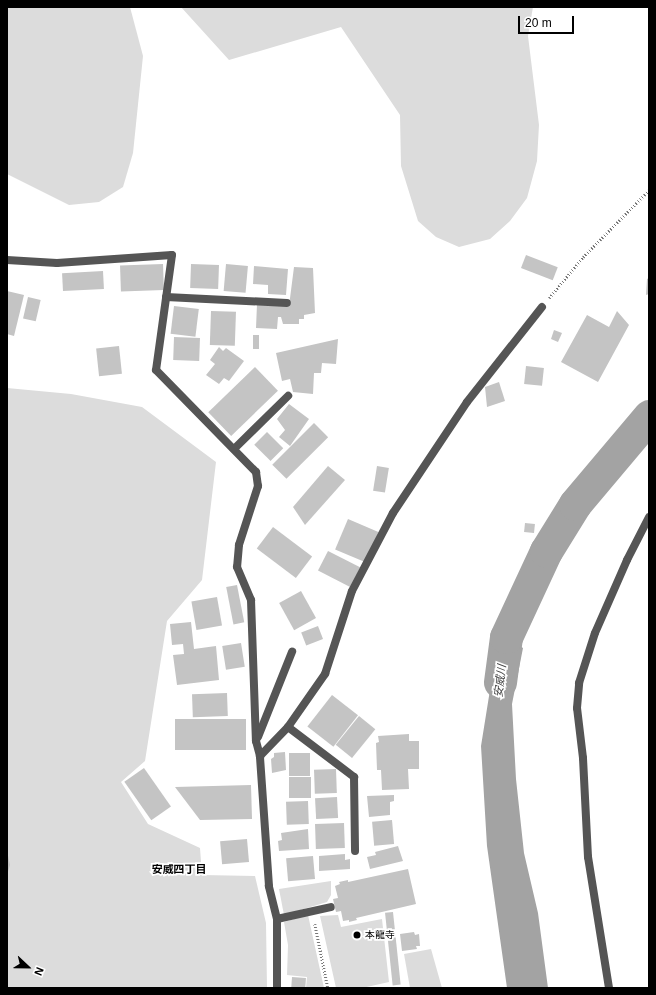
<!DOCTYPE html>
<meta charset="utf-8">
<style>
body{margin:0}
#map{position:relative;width:656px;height:995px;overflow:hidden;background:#fff;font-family:Helvetica,"Noto Sans JP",sans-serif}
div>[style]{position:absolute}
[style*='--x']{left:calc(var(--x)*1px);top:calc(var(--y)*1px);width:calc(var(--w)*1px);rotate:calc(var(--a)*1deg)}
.green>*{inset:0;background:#dcdcdc}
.water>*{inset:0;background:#a3a3a3}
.river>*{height:33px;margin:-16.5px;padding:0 16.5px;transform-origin:16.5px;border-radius:16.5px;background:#a3a3a3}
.building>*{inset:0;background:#c4c4c4;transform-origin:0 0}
.path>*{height:2.5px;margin-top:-1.25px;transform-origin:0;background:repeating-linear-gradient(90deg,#777 0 1px,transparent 0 3px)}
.street>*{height:8px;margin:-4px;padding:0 4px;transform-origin:4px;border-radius:4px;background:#555}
.dots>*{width:11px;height:11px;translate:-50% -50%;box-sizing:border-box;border:2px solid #fff;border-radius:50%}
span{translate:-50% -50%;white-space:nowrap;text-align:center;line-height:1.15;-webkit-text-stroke:3.5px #fff;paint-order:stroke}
.poi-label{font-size:10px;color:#000}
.left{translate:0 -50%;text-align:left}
.water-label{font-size:11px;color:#444;font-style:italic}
.neighbourhood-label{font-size:11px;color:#000;font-weight:700}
.frame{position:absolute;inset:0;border:8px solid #000;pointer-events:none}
.north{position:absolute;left:8px;top:947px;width:40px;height:40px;-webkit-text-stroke:3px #fff;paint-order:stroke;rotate:112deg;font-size:11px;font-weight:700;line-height:16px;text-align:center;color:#000}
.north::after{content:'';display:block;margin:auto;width:14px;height:18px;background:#000;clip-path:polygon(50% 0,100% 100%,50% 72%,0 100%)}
.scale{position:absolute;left:518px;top:16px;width:56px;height:18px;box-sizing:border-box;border:2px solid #000;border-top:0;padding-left:5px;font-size:12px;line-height:14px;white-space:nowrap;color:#000;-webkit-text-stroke:3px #fff;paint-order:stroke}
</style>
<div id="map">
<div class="green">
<i style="clip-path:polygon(7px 7px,130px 7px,143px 56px,133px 153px,123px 187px,99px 202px,69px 205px,7px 174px)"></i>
<i style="clip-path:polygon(181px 7px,533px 7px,528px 36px,539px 125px,537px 161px,527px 198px,510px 221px,490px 239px,459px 247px,436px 237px,418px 221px,401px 166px,400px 115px,341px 27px,229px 60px)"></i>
<i style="clip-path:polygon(7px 388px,71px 394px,142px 407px,216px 462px,202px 580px,167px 621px,145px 761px,121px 782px,148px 824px,200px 848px,202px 875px,255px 876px,266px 923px,267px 988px,7px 988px)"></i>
<i style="clip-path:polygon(331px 881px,331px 895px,327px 902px,284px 915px,279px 889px)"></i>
<i style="clip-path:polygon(308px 915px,324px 988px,306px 988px,307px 977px,287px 975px,288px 945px,284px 922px)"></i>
<i style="clip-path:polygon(338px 915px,341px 927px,382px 919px,389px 982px,362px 988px,336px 988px,320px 916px)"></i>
<i style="clip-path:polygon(431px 949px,442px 988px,410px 988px,404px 954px)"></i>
</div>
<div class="water">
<i style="clip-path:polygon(506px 637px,523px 648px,512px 704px,516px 779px,524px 853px,538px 913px,548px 988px,507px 988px,487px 846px,481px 746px,498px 640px)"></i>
</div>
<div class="river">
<i style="--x:500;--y:682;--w:45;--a:-82.4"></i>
<i style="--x:506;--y:637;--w:95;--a:-65.1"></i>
<i style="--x:546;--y:551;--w:55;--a:-58.3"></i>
<i style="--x:575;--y:504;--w:115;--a:-49.9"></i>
</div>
<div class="building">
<i style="left:526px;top:255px;width:34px;height:14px;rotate:21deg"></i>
<i style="left:163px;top:264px;width:26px;height:43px;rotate:88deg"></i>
<i style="left:191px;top:264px;width:28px;height:24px;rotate:2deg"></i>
<i style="left:226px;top:264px;width:22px;height:27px;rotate:5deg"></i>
<i style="clip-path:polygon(254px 266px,288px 269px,286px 295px,268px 294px,268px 285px,253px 284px)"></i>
<i style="clip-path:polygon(294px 267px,313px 268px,315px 313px,304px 315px,304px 319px,299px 319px,299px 324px,283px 324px,281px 317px,278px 317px,277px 329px,256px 328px,257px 304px,289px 306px)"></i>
<i style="left:103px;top:271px;width:18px;height:41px;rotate:87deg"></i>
<i style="clip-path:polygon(649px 278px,649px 294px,646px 295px,647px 279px)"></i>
<i style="clip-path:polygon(7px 291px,24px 295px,14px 336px,7px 334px)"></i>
<i style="left:28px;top:297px;width:13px;height:22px;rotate:13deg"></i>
<i style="left:174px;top:306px;width:25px;height:28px;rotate:7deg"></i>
<i style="left:211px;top:311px;width:25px;height:34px;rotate:2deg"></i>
<i style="clip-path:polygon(617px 311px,629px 325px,598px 382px,561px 362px,587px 315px,609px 327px)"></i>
<i style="clip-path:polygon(554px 330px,562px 333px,558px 342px,551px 339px)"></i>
<i style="left:253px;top:335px;width:6px;height:14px"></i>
<i style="left:174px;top:337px;width:26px;height:23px;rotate:2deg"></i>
<i style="clip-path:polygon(338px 339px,336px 364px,322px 363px,321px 373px,314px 373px,313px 394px,293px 392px,290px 379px,282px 381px,276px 353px)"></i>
<i style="left:119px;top:346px;width:28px;height:23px;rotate:84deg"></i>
<i style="clip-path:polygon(219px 347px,223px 351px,226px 348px,244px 361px,229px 381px,224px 378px,219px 384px,206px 375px,215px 364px,210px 360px)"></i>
<i style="left:526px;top:366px;width:18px;height:18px;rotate:6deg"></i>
<i style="left:255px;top:367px;width:33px;height:65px;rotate:46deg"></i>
<i style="clip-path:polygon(499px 382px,505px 401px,487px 407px,485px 387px)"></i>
<i style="clip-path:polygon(289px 404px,309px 419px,290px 446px,279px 437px,285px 430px,277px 419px)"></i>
<i style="left:314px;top:423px;width:20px;height:59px;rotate:45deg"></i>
<i style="left:267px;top:432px;width:23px;height:18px;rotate:45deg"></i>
<i style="clip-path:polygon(328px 466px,345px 480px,305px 525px,293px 507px)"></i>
<i style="left:377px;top:466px;width:12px;height:25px;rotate:9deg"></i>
<i style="left:348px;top:519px;width:33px;height:33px;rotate:23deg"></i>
<i style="left:525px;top:523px;width:10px;height:9px;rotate:6deg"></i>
<i style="left:273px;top:527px;width:49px;height:27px;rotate:37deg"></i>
<i style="left:328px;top:551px;width:36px;height:22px;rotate:27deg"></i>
<i style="left:237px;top:585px;width:38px;height:11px;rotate:79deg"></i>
<i style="left:301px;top:591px;width:31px;height:25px;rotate:61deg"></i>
<i style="left:217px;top:597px;width:29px;height:26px;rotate:80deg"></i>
<i style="clip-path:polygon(191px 622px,194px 649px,216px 646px,219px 680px,177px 685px,173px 655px,184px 654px,183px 644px,172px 645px,170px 624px)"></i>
<i style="left:318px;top:626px;width:14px;height:18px;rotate:69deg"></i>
<i style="left:241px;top:643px;width:24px;height:19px;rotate:81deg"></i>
<i style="left:227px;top:693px;width:23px;height:35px;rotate:88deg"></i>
<i style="left:332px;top:695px;width:33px;height:40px;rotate:38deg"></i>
<i style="left:359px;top:716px;width:21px;height:37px;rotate:39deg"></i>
<i style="left:246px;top:719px;width:31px;height:71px;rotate:90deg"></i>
<i style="clip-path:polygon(409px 734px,409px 741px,419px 741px,419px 769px,408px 769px,409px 789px,382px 790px,381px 770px,377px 770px,376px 743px,379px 742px,378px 736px)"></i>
<i style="clip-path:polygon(285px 752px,286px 770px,272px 773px,271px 759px,274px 757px,274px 753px)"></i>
<i style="left:289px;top:753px;width:21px;height:23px"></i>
<i style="left:144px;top:768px;width:47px;height:24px;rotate:55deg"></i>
<i style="left:336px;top:769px;width:24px;height:22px;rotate:88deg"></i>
<i style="left:289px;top:777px;width:22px;height:21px"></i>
<i style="clip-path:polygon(251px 785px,252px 819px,200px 820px,175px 787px)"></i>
<i style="clip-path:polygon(394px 795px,394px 801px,390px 802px,390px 815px,369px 817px,367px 796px)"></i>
<i style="left:337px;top:797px;width:21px;height:22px;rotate:87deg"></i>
<i style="left:308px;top:801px;width:23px;height:22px;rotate:88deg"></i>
<i style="left:392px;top:820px;width:24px;height:20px;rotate:85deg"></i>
<i style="left:344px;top:823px;width:25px;height:29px;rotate:88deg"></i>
<i style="clip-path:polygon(308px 829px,309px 849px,279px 851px,278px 841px,282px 840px,281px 833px)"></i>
<i style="left:247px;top:839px;width:23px;height:27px;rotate:85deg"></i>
<i style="clip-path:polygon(398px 846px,403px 861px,370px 869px,367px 857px,376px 855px,375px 852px)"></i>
<i style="clip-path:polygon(7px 851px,10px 865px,7px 875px)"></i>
<i style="clip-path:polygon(345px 854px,345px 860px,350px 859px,350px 869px,319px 871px,319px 856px)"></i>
<i style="left:313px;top:856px;width:23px;height:27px;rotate:85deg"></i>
<i style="clip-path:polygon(408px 869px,416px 904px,356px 918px,357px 920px,349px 922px,349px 920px,343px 921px,341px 911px,336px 912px,333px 899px,338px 898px,335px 886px,340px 884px,339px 882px,348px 880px,348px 882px)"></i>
<i style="left:393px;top:912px;width:73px;height:8px;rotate:84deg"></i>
<i style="clip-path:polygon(414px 932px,415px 935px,419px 934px,420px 946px,416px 946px,417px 949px,402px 951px,400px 934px)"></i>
<i style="left:292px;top:977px;width:14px;height:11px;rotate:4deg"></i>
</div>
<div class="path">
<i style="--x:549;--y:298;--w:53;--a:-50.3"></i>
<i style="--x:583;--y:257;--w:94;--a:-45.4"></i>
<i style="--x:315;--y:924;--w:65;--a:78.5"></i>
</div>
<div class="street">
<i style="--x:7;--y:260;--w:50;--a:3.4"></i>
<i style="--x:57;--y:263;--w:115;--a:-4"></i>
<i style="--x:172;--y:255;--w:116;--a:97.9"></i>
<i style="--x:156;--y:370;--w:143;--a:45.6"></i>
<i style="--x:256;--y:472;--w:14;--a:82"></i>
<i style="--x:258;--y:486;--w:62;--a:107.9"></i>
<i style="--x:239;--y:545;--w:22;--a:95"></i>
<i style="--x:237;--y:567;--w:36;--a:67"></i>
<i style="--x:251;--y:600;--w:141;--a:88"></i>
<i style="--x:256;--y:741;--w:16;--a:75"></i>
<i style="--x:166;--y:297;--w:121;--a:2.8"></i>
<i style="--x:234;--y:449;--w:76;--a:-44.5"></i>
<i style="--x:288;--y:727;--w:83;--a:37.1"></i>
<i style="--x:354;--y:777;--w:74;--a:89.2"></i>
<i style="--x:258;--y:737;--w:92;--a:-68.2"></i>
<i style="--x:277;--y:919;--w:55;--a:-12.5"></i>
<i style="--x:277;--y:988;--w:69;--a:-90"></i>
<i style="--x:277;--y:919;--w:34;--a:-104"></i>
<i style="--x:269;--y:886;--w:130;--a:-94"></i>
<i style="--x:260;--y:756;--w:40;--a:-46"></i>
<i style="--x:288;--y:727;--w:65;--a:-55.1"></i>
<i style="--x:325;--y:674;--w:87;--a:-72"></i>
<i style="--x:352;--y:591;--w:88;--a:-62.3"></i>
<i style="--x:393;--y:513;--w:133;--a:-56.3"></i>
<i style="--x:467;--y:402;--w:121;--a:-51.7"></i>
<i style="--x:609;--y:988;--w:133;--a:-99.1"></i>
<i style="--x:588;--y:857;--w:99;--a:-92.9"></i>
<i style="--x:583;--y:758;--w:50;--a:-96.8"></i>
<i style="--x:577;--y:708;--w:25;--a:-85"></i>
<i style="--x:579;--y:683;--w:52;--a:-72.3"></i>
<i style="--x:595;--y:633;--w:80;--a:-66.3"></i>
<i style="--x:627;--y:560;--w:48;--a:-62.9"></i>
</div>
<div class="dots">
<i style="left:357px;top:935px;background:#000"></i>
</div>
<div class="poi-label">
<span class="left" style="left:365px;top:935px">本龍寺</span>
</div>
<div class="water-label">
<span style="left:500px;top:681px;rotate:-83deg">安威川</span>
</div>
<div class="neighbourhood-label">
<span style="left:179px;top:869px">安威四丁目</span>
</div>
<div class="frame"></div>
<div class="north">N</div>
<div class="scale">20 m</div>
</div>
